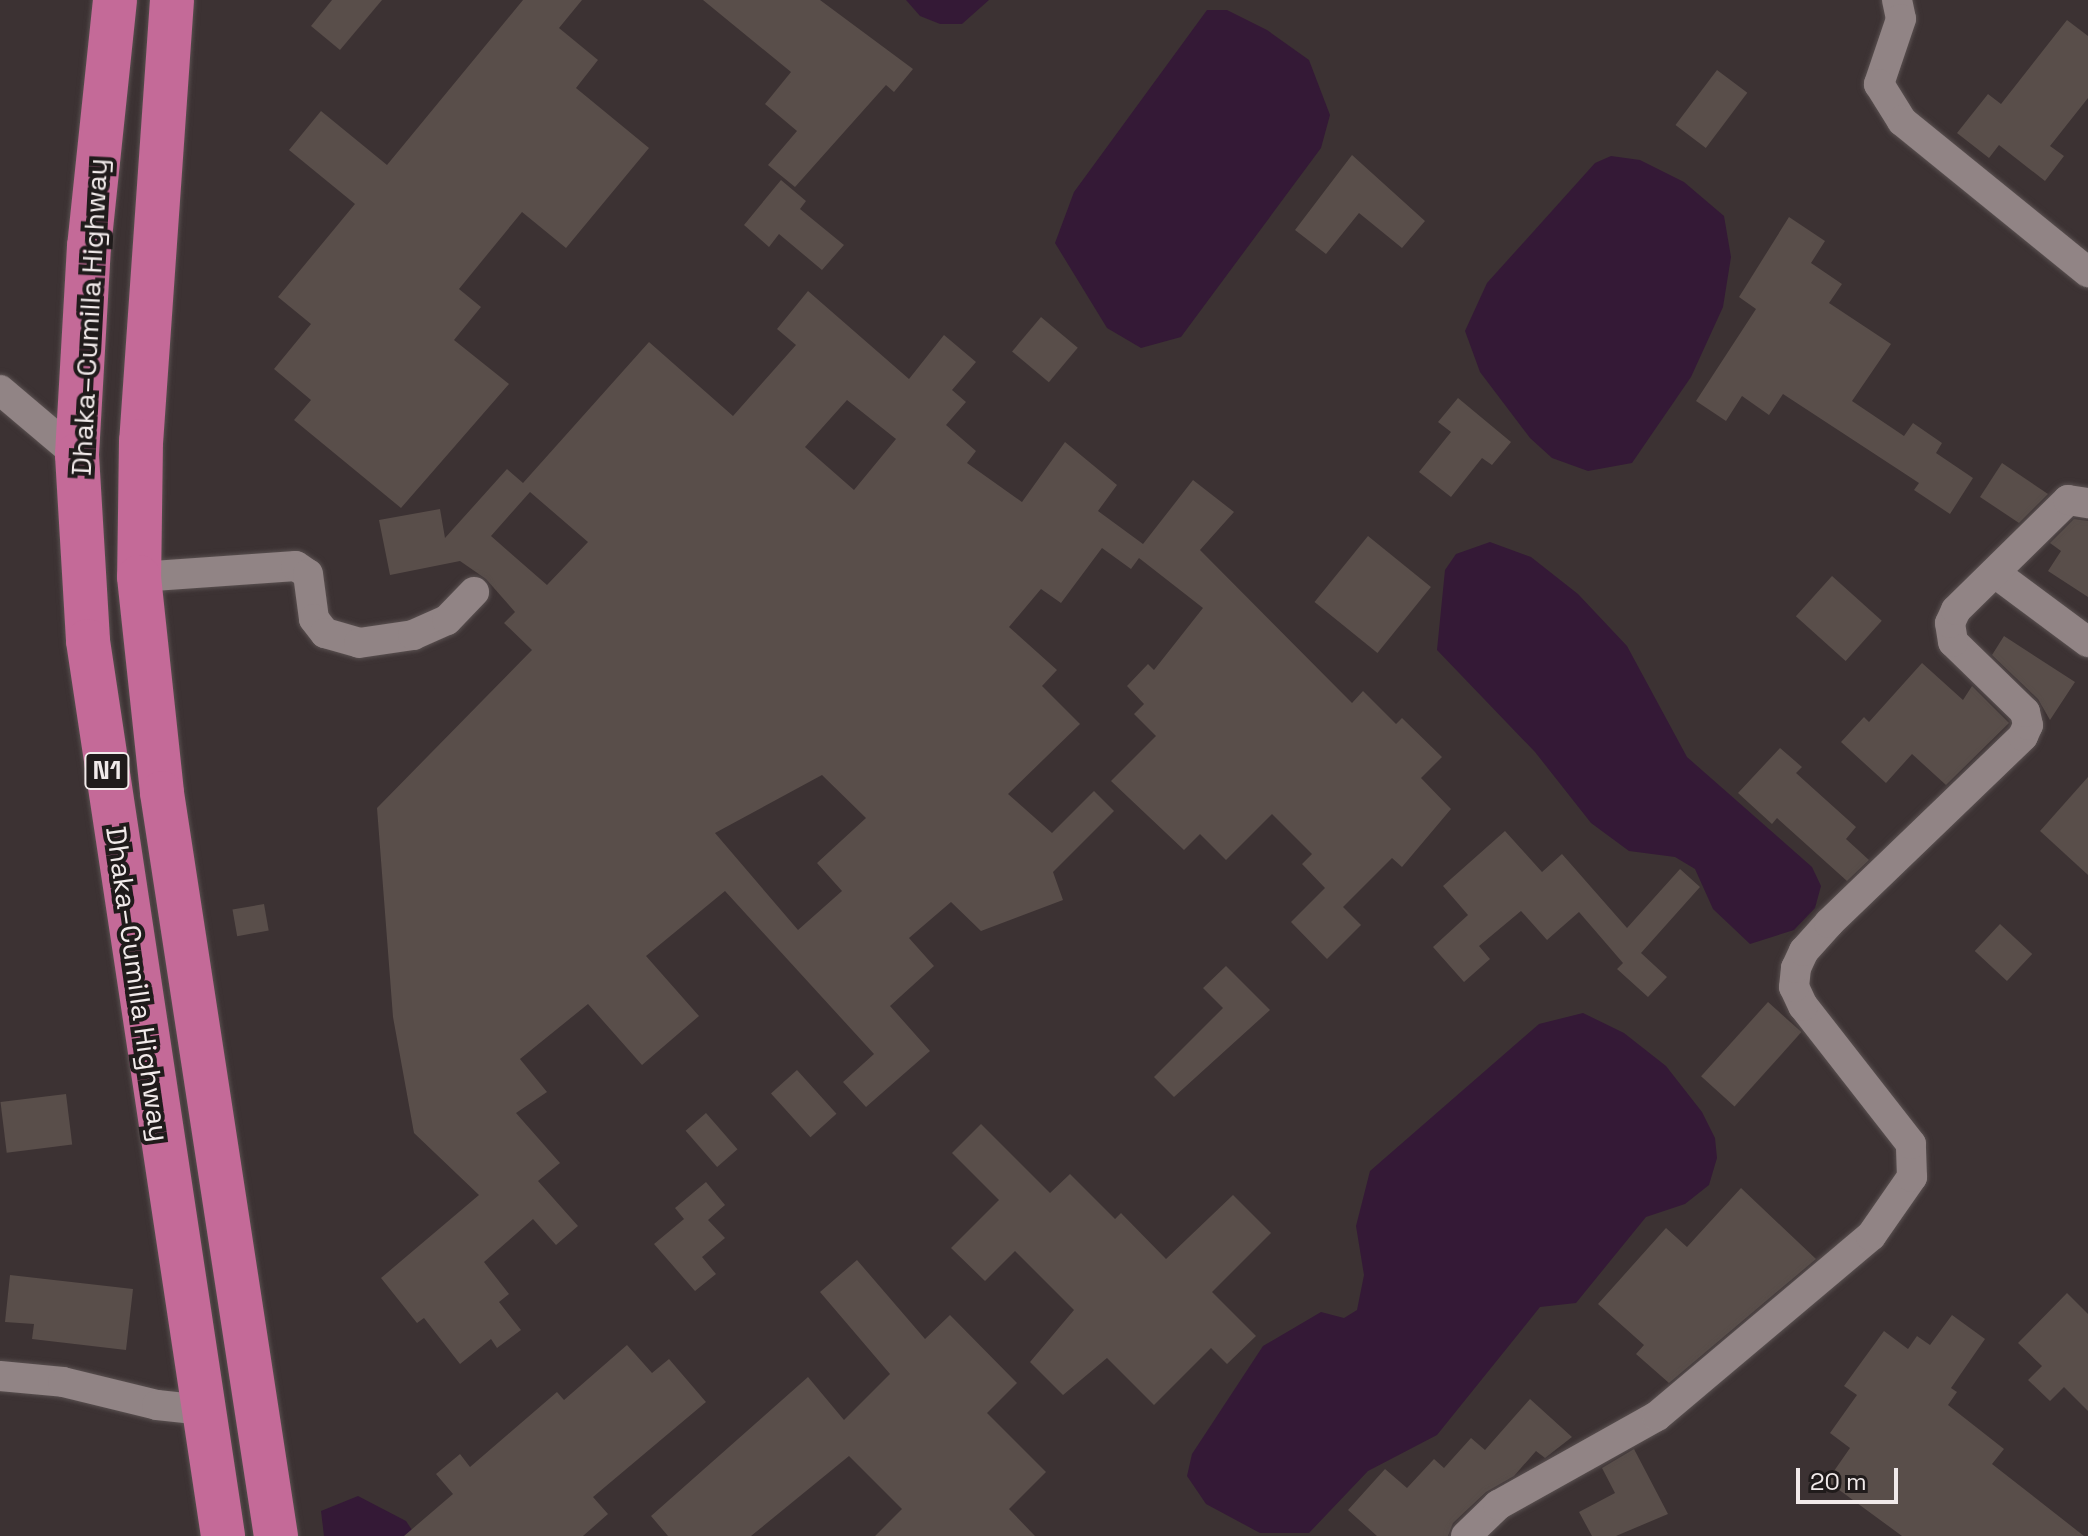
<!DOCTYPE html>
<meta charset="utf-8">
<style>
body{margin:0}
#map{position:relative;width:2088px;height:1536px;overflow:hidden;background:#3c3233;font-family:"Space Grotesk",sans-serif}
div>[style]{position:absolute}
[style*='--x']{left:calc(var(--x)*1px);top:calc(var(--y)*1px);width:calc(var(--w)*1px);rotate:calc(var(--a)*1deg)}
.water>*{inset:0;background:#341936}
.building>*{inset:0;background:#594e4a;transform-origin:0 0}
.roads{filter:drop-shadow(0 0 2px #595050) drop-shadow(0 0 2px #595050)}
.minor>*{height:30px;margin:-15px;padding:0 15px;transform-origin:15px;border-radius:15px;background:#918485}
.trunk>*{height:44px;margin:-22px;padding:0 22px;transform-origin:22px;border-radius:22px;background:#c46a98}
span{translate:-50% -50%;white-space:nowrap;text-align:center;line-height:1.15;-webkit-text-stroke:8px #201b1b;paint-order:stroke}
.shield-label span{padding:2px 6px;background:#201b1b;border:2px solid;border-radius:6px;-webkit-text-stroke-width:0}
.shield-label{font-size:26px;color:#f1eaea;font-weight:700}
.street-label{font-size:28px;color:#f1eaea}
.scale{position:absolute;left:1796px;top:1468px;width:102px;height:36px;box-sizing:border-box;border:4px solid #f1eaea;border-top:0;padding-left:10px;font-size:24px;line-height:28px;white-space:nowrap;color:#f1eaea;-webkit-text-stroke:6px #201b1b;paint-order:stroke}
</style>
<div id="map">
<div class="water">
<i style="clip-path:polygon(906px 0,989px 0,962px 24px,940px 24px,920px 16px)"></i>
<i style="clip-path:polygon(1207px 10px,1227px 10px,1267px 30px,1309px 60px,1330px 115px,1321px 148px,1181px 337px,1141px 348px,1107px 328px,1055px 243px,1074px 192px)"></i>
<i style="clip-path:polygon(1611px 156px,1640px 160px,1684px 182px,1724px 216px,1731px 257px,1723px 307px,1691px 377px,1632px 463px,1588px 471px,1552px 458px,1530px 438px,1480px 372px,1465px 331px,1487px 283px,1595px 163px)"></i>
<i style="clip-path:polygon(1490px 542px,1531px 557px,1578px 594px,1627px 646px,1687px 757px,1812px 867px,1821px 886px,1815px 908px,1794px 930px,1750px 944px,1713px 909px,1695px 869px,1675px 857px,1629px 851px,1591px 823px,1535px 752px,1437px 650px,1445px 570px,1456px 554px)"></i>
<i style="clip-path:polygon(1583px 1013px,1624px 1033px,1666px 1066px,1702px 1112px,1715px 1138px,1717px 1158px,1709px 1185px,1685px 1204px,1646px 1217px,1576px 1303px,1540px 1307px,1437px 1435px,1368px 1471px,1309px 1533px,1260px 1533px,1206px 1504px,1187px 1476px,1192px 1454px,1263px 1346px,1321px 1312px,1344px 1318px,1357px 1310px,1364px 1275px,1356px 1226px,1370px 1171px,1539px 1024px)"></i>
<i style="clip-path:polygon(358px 1496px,406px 1521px,416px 1536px,324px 1536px,321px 1511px)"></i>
</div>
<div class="building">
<i style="clip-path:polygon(332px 0,382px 0,340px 50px,311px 26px)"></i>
<i style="clip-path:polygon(523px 0,582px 0,559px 28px,598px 60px,576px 88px,649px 148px,566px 248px,522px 212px,459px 289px,481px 307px,454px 340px,509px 384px,401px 508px,294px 420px,311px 400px,274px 369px,311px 324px,278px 297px,355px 204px,289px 150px,321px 111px,387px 165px)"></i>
<i style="clip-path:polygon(703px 0,820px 0,913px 69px,894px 92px,886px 85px,795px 187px,768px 165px,797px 131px,765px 104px,791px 72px)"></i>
<i style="clip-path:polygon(2067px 20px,2088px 36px,2088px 98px,2050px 146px,2064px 156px,2045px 181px,1999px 145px,1989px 158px,1957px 133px,1988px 94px,2001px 104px)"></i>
<i style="left:1717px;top:70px;width:38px;height:69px;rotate:37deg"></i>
<i style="clip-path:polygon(1352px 155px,1425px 221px,1402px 248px,1359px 213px,1326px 254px,1295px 230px)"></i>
<i style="clip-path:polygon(781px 180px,806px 201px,800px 209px,844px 245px,822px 270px,779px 234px,769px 247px,744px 225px)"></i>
<i style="clip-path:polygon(1789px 217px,1825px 241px,1811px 263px,1842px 284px,1829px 303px,1891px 344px,1852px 401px,1904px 436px,1913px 423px,1942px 443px,1936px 453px,1973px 478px,1950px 514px,1914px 490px,1919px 483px,1783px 394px,1769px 415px,1742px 396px,1726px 421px,1696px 401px,1756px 309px,1739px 297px)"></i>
<i style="clip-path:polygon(evenodd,808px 291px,909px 379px,944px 335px,976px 362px,952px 390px,966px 402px,946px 425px,976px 451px,967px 463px,1022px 502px,1065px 442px,1117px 485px,1098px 511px,1143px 544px,1193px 480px,1234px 512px,1200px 550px,1352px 703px,1363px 691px,1396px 724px,1402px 718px,1442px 757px,1421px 778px,1451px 809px,1402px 867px,1392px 858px,1343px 907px,1361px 925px,1327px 959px,1291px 922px,1325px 888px,1302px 864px,1312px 854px,1272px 814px,1226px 860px,1200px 834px,1184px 850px,1111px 781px,1156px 736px,1134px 714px,1144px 704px,1127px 686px,1148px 664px,1154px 670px,1203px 608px,1139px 558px,1131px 569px,1102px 548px,1061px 603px,1041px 589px,1009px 627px,1057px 670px,1042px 686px,1080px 724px,1008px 794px,1052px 833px,1094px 791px,1114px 811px,1053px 872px,1063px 900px,981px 931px,951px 902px,909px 938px,934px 966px,890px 1006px,930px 1051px,866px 1107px,843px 1082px,874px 1054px,725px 891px,646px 956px,699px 1016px,642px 1065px,588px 1004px,520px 1059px,547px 1092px,516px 1113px,560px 1163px,538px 1181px,578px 1226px,556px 1245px,533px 1219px,484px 1262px,509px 1294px,499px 1302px,521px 1330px,497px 1348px,491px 1339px,460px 1364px,424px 1318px,417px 1323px,381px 1278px,479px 1195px,414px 1133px,393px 1017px,377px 808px,532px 650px,504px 623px,515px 612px,486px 579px,460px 561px,390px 575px,379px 520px,440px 509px,445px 538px,507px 469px,523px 483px,649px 342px,733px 416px,796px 345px,777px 329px,808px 291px,847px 400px,896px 439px,854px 490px,805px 447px,847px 400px,808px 291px,530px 492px,588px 542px,547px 585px,491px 536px,530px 492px,808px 291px,822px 775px,866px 818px,817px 863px,842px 891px,798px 930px,715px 833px,822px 775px)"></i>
<i style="left:1041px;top:317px;width:48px;height:45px;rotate:40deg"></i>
<i style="clip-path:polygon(1458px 398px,1511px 442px,1492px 465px,1482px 458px,1451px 497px,1419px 472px,1451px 432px,1438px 422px)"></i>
<i style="clip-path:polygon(2002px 463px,2048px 494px,2019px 523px,1980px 497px)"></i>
<i style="clip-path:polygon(2074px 519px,2088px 521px,2088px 597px,2048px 571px,2061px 551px,2050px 543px)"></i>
<i style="left:1368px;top:536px;width:81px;height:85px;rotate:39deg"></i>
<i style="left:1832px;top:576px;width:67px;height:54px;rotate:42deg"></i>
<i style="clip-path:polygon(2004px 636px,2075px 682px,2050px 720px,2038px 699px,1992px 655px)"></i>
<i style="clip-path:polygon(1922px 663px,1963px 700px,1972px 686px,2009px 723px,1946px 785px,1912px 754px,1886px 783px,1841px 742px,1864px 717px,1869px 722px)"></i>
<i style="clip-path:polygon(1780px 748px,1802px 767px,1796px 773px,1856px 827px,1846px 839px,1869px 860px,1847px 881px,1777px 818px,1772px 824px,1738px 793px)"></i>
<i style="clip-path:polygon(2088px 777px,2088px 875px,2040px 831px)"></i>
<i style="clip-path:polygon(1505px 831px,1542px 872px,1562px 854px,1627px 928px,1680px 869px,1700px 887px,1641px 953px,1667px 977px,1648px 997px,1617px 969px,1623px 963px,1579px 912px,1547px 940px,1521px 911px,1479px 946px,1490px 959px,1464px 982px,1433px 947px,1468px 915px,1443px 886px)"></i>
<i style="left:264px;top:904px;width:27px;height:32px;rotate:80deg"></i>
<i style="left:2000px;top:924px;width:44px;height:37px;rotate:43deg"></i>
<i style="clip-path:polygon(1226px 966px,1270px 1010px,1174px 1097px,1154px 1077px,1223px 1008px,1203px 988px)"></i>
<i style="left:1768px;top:1002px;width:45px;height:100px;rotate:42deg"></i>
<i style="left:797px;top:1070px;width:59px;height:35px;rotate:48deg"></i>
<i style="left:66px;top:1094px;width:51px;height:66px;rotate:83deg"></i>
<i style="left:706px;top:1113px;width:48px;height:27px;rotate:49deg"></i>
<i style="clip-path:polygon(981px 1124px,1050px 1193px,1070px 1174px,1115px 1219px,1121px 1213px,1166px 1259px,1233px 1195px,1271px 1233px,1212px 1292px,1256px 1336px,1227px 1364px,1211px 1348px,1154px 1405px,1107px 1358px,1063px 1395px,1030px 1362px,1074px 1310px,1015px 1251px,985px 1281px,951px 1248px,999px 1200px,952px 1153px)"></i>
<i style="clip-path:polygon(706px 1182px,725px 1205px,708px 1220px,725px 1238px,702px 1257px,716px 1274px,695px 1291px,654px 1244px,684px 1219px,675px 1208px)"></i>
<i style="clip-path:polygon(1741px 1188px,1816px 1259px,1669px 1383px,1636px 1354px,1644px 1345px,1598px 1304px,1666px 1228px,1687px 1247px)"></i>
<i style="clip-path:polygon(857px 1260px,925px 1339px,950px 1315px,1017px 1383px,987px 1413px,1046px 1472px,1009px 1509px,1035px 1536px,875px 1536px,902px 1509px,849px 1456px,751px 1536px,668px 1536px,651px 1516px,808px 1377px,844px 1420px,890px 1374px,820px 1292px)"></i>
<i style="clip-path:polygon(10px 1275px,133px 1289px,126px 1350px,32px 1339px,34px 1324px,5px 1322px)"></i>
<i style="clip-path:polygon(2067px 1293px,2088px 1314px,2088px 1411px,2064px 1387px,2050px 1401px,2028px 1380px,2042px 1366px,2018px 1343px)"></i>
<i style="clip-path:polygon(1952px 1315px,1985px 1339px,1951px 1388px,1957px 1392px,1948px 1405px,2004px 1449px,1992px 1464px,2084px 1536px,1902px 1536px,1827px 1481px,1850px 1448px,1830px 1433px,1857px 1395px,1844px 1386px,1884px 1331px,1908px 1349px,1917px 1336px,1930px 1345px)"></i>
<i style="clip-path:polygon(627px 1345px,652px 1373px,669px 1359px,706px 1402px,593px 1497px,608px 1514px,583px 1536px,404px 1536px,453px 1494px,436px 1474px,460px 1454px,470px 1467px,557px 1392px,564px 1400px)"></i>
<i style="clip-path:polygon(1530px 1399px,1572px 1437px,1545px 1458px,1536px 1451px,1514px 1476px,1486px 1492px,1453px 1523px,1448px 1536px,1377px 1536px,1348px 1510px,1385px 1469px,1407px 1488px,1434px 1459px,1444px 1468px,1471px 1438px,1485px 1450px)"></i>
<i style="clip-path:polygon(1634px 1449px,1668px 1514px,1616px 1536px,1592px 1536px,1579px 1512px,1615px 1493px,1602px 1468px)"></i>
</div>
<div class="roads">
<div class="minor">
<i style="--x:1897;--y:0;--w:19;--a:78"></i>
<i style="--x:1901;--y:19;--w:69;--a:108.7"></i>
<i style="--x:1879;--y:84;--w:44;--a:58.1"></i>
<i style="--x:1902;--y:121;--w:240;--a:39.1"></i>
<i style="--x:0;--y:390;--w:101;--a:40.2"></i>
<i style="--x:1995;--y:573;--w:116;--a:36.6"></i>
<i style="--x:139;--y:577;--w:157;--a:-4"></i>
<i style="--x:296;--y:566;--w:14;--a:34"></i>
<i style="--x:308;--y:574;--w:45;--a:82.4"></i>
<i style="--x:314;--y:619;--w:18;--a:52"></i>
<i style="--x:325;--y:633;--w:35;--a:16"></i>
<i style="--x:359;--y:643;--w:55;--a:-8.4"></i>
<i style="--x:413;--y:635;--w:37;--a:-24"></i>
<i style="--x:447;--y:620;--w:39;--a:-46"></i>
<i style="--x:0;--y:1376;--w:63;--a:5.4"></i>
<i style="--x:63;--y:1382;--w:97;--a:13.7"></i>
<i style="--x:157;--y:1405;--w:47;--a:6.1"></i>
<i style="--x:1466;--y:1536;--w:45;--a:-44.1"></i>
<i style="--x:1498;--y:1505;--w:182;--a:-29.2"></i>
<i style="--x:1657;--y:1416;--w:280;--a:-40.1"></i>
<i style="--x:1871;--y:1236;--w:72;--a:-55.2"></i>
<i style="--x:1912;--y:1177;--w:33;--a:-92"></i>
<i style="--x:1911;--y:1144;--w:175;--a:-128"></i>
<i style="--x:1803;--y:1006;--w:21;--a:-115"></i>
<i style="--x:1794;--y:987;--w:19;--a:-84"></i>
<i style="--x:1796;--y:968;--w:19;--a:-65"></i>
<i style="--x:1804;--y:951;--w:38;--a:-48"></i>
<i style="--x:1829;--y:923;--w:269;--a:-43.9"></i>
<i style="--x:2023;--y:736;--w:12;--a:-66"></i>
<i style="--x:2028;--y:725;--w:13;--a:-103"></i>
<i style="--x:2025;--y:712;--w:100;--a:-135.8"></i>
<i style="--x:1953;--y:642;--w:19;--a:-99"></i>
<i style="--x:1950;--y:623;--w:14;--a:-65"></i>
<i style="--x:1956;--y:610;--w:157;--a:-44.5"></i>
<i style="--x:2068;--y:500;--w:20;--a:9"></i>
</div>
<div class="trunk">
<i style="--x:115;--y:0;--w:247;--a:96"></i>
<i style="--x:89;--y:246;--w:209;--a:93.3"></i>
<i style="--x:77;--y:455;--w:186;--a:86.6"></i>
<i style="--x:88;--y:641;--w:905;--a:81.42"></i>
<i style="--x:172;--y:0;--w:442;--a:94"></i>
<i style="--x:141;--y:441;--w:136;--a:90.8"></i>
<i style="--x:139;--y:577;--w:217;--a:83.9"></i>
<i style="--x:162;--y:793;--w:752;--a:81.28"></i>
</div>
</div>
<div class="shield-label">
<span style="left:107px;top:771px">N1</span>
</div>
<div class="street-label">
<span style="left:89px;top:317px;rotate:-87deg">Dhaka–Cumilla Highway</span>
<span style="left:138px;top:984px;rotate:82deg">Dhaka–Cumilla Highway</span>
</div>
<div class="scale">20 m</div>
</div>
